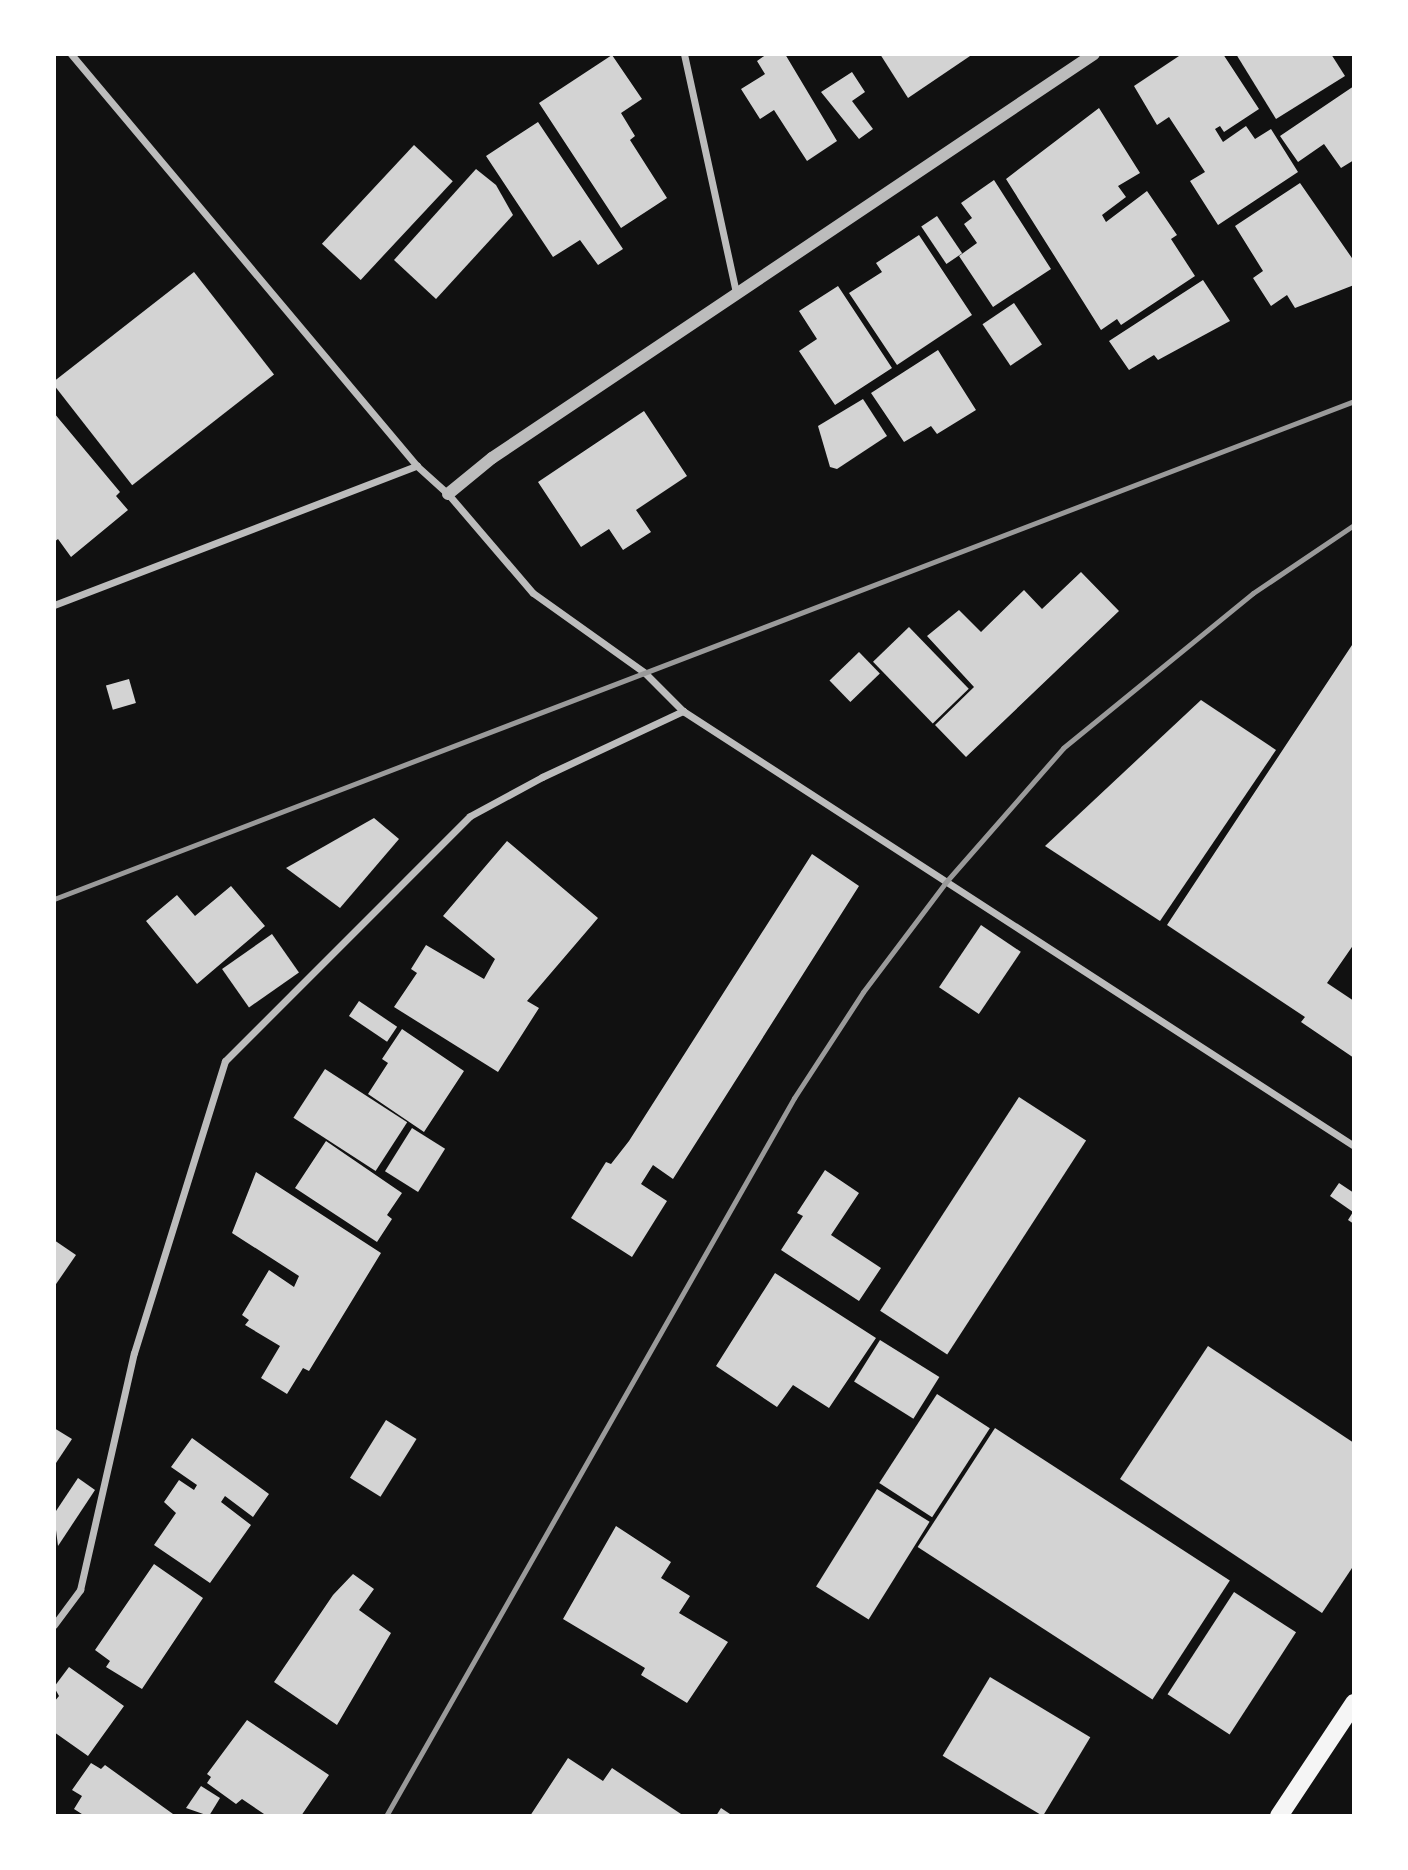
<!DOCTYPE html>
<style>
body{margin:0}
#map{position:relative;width:1408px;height:1870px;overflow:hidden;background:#111;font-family:"DejaVu Sans",sans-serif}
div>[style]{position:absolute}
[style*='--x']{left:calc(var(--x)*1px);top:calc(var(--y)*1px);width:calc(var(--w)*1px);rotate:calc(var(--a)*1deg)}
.building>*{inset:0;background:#d3d3d3;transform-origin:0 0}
.minor>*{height:7px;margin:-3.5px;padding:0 3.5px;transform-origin:3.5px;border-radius:3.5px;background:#bcbcbc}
.tertiary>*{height:12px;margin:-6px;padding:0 6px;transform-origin:6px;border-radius:6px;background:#bcbcbc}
.primary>*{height:18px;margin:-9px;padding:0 9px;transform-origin:9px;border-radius:9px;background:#f5f5f5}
.rail>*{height:5px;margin:-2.5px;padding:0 2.5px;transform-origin:2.5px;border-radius:2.5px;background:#9a9a9a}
span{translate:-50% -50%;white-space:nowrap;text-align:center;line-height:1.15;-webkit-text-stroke:6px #fff;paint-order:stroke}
.frame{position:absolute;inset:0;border:56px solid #fff;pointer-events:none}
</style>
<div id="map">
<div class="building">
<i style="clip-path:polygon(767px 54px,785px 54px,837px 141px,807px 161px,774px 110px,760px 119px,741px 89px,765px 74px,757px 61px)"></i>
<i style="clip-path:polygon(880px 54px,973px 54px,908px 98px)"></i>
<i style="clip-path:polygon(1182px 54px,1223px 54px,1259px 109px,1224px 132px,1220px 126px,1215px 129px,1223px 142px,1246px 126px,1255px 139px,1271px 129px,1298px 172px,1218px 225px,1190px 181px,1205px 172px,1169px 117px,1157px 125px,1134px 86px)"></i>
<i style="clip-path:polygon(1236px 54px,1331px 54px,1345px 76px,1276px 119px)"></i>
<i style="clip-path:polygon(612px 55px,642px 99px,621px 113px,635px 136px,630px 140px,667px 198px,621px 228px,539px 103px)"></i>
<i style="clip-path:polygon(852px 72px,865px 92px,852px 101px,873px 129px,859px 139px,821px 92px)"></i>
<i style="clip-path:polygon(1354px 86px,1354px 160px,1341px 168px,1324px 144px,1298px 162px,1280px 136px)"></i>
<i style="clip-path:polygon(1099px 108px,1140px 173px,1118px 186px,1126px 197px,1102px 215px,1106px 222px,1147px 191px,1177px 235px,1171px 239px,1195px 276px,1121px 325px,1117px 319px,1101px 330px,1006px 179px)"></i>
<i style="clip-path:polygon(538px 122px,623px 249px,598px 265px,580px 240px,553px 257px,486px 156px)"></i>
<i style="left:414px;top:145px;width:53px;height:135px;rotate:43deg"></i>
<i style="clip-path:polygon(476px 169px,496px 185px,513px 215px,436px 299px,394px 260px)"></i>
<i style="clip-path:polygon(994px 180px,1051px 269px,993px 307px,959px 256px,977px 243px,964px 224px,972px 218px,961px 203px)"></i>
<i style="clip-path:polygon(1300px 183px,1354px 261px,1354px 285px,1295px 308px,1287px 295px,1271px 306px,1253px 278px,1263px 271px,1235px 226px)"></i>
<i style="left:937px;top:216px;width:45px;height:19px;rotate:56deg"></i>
<i style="clip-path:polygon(919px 235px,972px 315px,897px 365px,849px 293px,882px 272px,876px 263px)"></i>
<i style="left:194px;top:272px;width:130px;height:180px;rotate:52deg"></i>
<i style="clip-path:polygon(1203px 280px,1230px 321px,1158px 360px,1154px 355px,1129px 370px,1109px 341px)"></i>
<i style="clip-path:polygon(838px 286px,892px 368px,835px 405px,799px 351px,817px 339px,799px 311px)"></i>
<i style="left:1014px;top:303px;width:50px;height:38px;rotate:56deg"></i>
<i style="clip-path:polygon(938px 350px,976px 410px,937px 434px,931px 426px,904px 442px,871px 393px)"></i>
<i style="clip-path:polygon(863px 399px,887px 436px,837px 469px,830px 467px,818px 426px)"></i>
<i style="clip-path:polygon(644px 411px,687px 476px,636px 510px,651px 532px,623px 550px,609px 529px,581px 547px,538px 482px)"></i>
<i style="clip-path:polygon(54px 413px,120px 492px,116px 496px,128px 510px,71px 557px,58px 539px,54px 542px)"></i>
<i style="clip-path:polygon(1081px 572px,1119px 611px,966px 757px,935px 725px,974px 687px,927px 636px,959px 610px,981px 632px,1024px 590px,1042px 609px)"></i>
<i style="left:909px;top:627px;width:86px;height:50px;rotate:46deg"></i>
<i style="clip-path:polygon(1354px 642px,1354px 944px,1327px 983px,1354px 1001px,1354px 1058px,1301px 1022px,1305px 1017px,1167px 925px)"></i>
<i style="left:859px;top:652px;width:30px;height:41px;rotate:46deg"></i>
<i style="left:129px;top:679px;width:25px;height:24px;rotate:74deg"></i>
<i style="clip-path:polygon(1201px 700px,1276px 750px,1160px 921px,1045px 846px)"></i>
<i style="clip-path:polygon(374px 818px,399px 839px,340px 908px,286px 868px)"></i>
<i style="clip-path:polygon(507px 841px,598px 918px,527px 1001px,539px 1008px,498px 1072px,394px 1007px,417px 973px,411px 969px,426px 945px,484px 979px,495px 959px,443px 916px)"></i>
<i style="clip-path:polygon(812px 854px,859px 886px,673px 1179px,653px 1165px,641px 1184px,667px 1201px,632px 1257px,571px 1218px,606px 1162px,611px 1164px,629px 1141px)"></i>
<i style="clip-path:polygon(231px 886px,265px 926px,197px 984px,146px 921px,177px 895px,195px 916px)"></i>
<i style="left:981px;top:925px;width:48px;height:75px;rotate:34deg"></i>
<i style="left:272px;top:934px;width:47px;height:61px;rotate:55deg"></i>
<i style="left:359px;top:1001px;width:46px;height:18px;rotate:34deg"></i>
<i style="clip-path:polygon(402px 1029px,464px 1071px,424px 1132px,368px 1094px,388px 1063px,382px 1059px)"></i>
<i style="left:325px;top:1069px;width:98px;height:58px;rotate:33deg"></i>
<i style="left:1019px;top:1097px;width:80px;height:255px;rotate:33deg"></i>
<i style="left:412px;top:1128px;width:39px;height:51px;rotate:32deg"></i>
<i style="clip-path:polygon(326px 1141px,402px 1193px,387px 1215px,392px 1219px,377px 1242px,295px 1188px)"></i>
<i style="clip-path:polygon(825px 1170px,859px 1193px,831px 1235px,881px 1268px,859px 1301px,781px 1250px,803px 1216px,797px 1213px)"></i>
<i style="clip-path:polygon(256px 1172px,381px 1253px,309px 1371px,303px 1368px,287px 1394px,261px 1378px,280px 1346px,245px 1325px,249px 1320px,242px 1315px,269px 1270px,294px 1287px,299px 1276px,232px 1233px)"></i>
<i style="clip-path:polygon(1339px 1183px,1354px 1193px,1354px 1224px,1348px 1220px,1353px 1212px,1330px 1196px)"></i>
<i style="clip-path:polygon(54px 1240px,76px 1255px,54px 1287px)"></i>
<i style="clip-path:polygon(775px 1273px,876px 1338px,829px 1408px,793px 1385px,777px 1407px,716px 1366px)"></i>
<i style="left:880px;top:1340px;width:70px;height:49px;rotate:32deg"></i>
<i style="clip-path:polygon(1208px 1346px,1354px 1443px,1354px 1565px,1322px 1613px,1120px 1479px)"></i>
<i style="left:937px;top:1394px;width:63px;height:106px;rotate:33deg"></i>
<i style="left:386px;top:1420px;width:36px;height:68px;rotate:32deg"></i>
<i style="clip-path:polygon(54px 1428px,72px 1439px,54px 1466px)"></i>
<i style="left:995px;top:1428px;width:280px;height:142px;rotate:33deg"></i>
<i style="clip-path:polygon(192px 1438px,269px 1494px,253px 1517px,225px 1496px,221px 1502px,251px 1525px,210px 1583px,154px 1545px,176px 1513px,164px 1502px,179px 1480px,194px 1490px,197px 1485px,171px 1467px)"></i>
<i style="clip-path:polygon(78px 1478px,95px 1490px,58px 1546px,54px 1514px)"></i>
<i style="left:877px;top:1489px;width:62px;height:115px;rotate:32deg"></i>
<i style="clip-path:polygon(616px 1526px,671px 1562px,661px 1578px,690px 1596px,679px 1613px,728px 1642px,687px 1703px,641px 1675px,645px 1668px,563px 1619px)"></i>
<i style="clip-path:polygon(154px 1564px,203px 1598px,142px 1689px,106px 1667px,110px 1661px,95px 1650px)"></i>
<i style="clip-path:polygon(353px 1574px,374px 1589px,359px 1610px,391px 1633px,337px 1725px,274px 1682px,333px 1595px)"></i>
<i style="left:1234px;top:1592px;width:74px;height:122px;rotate:33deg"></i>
<i style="clip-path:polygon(69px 1667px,124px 1706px,88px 1756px,54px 1732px,54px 1702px,59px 1696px,54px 1687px)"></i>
<i style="left:990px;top:1677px;width:117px;height:92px;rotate:31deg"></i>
<i style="clip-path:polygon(247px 1720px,329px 1775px,301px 1816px,267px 1816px,242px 1799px,236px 1804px,207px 1783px,211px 1777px,207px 1774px)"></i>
<i style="clip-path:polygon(568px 1758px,603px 1781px,612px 1768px,684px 1816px,530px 1816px)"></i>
<i style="clip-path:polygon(91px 1763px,101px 1769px,105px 1765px,173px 1814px,85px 1816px,74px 1809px,82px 1796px,72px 1790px)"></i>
<i style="clip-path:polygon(201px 1786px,220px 1798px,209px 1816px,186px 1808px)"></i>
<i style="clip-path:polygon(721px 1808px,733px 1816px,716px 1816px)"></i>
</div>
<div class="minor">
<i style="--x:71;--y:54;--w:538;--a:49.98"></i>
<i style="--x:417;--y:466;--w:42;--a:42.1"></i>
<i style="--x:448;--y:494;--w:130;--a:49.4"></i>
<i style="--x:533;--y:593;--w:138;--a:35.5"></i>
<i style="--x:645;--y:673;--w:54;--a:45"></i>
<i style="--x:683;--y:711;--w:800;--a:32.95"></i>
<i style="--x:684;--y:54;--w:244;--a:77.7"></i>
<i style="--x:54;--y:605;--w:389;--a:-21"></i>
<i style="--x:54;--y:1625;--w:44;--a:-53.4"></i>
<i style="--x:80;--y:1590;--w:243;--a:-77.2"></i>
<i style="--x:134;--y:1353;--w:306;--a:-72.7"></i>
<i style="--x:225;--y:1061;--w:346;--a:-45"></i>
<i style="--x:470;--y:816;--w:82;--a:-28.4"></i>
<i style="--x:542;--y:777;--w:156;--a:-25.1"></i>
</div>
<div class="tertiary">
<i style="--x:448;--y:494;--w:57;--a:-39.3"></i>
<i style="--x:492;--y:458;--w:725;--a:-33.87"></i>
</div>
<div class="primary">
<i style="--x:1279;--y:1816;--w:136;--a:-56.4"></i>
</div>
<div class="rail">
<i style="--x:54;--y:899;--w:1392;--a:-20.96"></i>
<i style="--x:386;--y:1816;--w:826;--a:-60.39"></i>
<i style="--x:794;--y:1098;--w:126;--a:-56.9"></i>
<i style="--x:863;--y:992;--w:136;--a:-53"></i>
<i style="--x:945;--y:883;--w:179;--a:-48.8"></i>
<i style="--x:1063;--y:748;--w:245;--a:-39.2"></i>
<i style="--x:1253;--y:593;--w:122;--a:-34"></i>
</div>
<div class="frame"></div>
</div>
